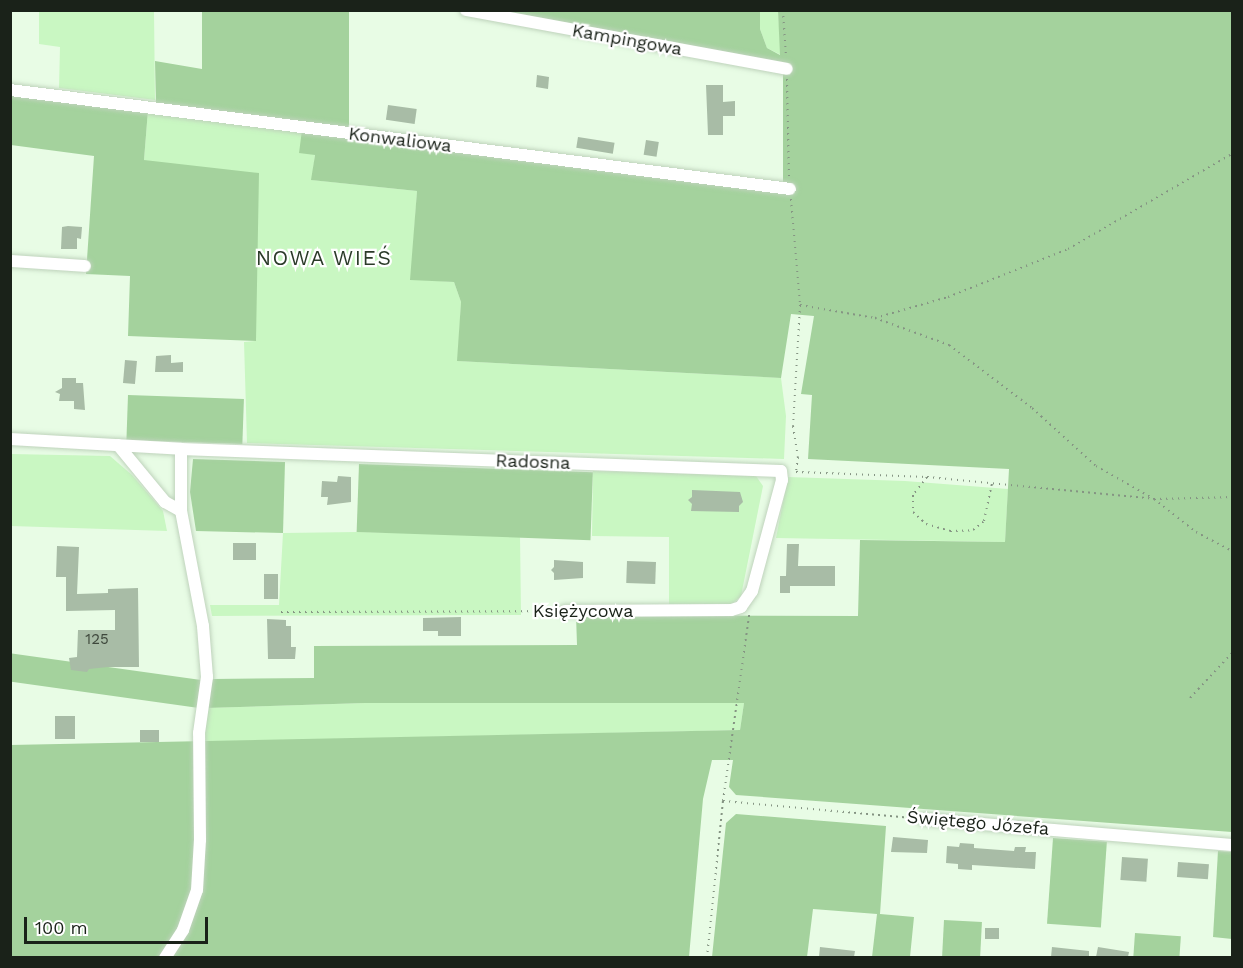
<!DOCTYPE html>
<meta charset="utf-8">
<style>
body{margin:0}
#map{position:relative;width:1243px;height:968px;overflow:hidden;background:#e8fce5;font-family:"Work Sans",sans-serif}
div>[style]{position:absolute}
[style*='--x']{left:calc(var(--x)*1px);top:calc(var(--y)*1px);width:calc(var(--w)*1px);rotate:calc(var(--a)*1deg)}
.green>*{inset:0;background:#c9f7c2}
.forest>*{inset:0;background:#a4d29d;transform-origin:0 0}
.building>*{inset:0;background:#a8bca6;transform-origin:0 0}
.path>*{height:2px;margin-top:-1px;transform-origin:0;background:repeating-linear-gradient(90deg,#859483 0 1.5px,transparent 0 6px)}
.roads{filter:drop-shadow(0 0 2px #bfd3bc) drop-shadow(0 0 2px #bfd3bc)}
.minor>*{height:12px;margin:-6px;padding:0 6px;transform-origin:6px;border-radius:6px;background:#fff}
span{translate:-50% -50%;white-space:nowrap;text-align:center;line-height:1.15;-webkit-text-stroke:4.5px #fff;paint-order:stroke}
.number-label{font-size:15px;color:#3e483c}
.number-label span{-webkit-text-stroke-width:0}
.street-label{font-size:18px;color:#1a2219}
.quarter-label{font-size:21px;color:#2b3b29;letter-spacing:1.5px}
.frame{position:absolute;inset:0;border:12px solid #1a2219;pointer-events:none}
.scale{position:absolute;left:24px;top:917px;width:184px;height:27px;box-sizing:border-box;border:3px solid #1a2219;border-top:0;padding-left:8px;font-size:18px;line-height:21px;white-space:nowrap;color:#1a2219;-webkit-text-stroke:4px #fff;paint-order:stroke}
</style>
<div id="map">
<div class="green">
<i style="clip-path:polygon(39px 11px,154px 11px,155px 100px,59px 88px,60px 47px,39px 44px)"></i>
<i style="clip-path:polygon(760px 11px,778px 11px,781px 55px,767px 48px,760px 29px)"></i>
<i style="clip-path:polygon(148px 110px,302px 130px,315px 154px,312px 180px,417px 191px,411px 279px,454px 282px,461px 302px,458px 361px,781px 378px,786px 416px,784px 459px,247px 443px,244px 342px,255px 341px,144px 160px)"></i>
<i style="clip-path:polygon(11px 454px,110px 456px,132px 475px,163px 511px,167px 531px,11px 526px)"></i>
<i style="clip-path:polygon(593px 471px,756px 476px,763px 486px,741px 596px,732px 604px,669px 604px,669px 537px,592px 536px)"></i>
<i style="clip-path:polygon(788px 477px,905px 481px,1008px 489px,1005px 542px,776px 538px)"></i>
<i style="clip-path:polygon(357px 532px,520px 535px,521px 615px,212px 616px,210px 605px,279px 605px,283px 533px)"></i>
<i style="clip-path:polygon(365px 703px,744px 703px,740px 730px,203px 742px,206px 708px)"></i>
</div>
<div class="forest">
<i style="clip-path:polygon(202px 11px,349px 11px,349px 128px,156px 105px,155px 61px,202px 69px)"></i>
<i style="clip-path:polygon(493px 11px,760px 11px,760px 29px,767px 48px,780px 55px,778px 11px,1232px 11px,1232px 832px,736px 795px,729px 787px,733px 760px,712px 760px,703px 799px,689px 957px,11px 957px,10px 745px,740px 730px,744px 703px,365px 703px,206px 708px,213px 679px,314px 678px,314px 646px,577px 645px,576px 615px,858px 616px,860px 540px,1005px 542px,1009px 469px,808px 459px,812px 395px,801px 394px,814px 316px,791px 314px,781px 378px,457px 361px,461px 302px,454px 282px,410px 280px,417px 191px,311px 180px,315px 155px,299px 153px,302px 130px,783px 184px,783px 73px)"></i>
<i style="clip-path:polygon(11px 94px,148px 110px,144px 160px,259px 173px,256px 341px,128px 336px,130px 276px,86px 274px,94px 156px,11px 145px)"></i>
<i style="left:128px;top:395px;width:116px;height:45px;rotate:2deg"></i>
<i style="clip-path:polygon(193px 459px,285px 462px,283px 533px,196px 531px,190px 492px)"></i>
<i style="left:359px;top:464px;width:234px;height:68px;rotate:2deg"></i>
<i style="left:201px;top:680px;width:28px;height:191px;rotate:98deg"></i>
<i style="clip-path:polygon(736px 814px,886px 826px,880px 914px,914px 917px,910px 957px,872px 957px,877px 914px,813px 909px,807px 957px,712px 957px,726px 823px)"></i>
<i style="left:1053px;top:838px;width:54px;height:86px;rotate:4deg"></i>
<i style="clip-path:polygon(1218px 851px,1232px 852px,1232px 939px,1213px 937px)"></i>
<i style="left:944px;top:920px;width:38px;height:37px;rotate:3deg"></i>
<i style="left:1135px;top:933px;width:46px;height:24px;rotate:4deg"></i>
</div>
<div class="building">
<i style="clip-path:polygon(537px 75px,549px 77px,548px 89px,536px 87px)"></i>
<i style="clip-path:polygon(706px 85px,723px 85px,723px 102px,735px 101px,735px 116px,723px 116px,723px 135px,708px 135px)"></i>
<i style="left:388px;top:105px;width:29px;height:15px;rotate:8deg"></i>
<i style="left:578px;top:137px;width:37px;height:11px;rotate:9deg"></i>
<i style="left:646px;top:140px;width:13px;height:15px;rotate:9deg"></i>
<i style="clip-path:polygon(68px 226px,82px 227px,81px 239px,77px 238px,77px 249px,61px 249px,62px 227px)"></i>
<i style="clip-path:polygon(171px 355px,171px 363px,183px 362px,183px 372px,155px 372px,156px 356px)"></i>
<i style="left:125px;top:360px;width:12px;height:23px;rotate:5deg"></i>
<i style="clip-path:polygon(62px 378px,76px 378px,76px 383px,83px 383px,85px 410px,74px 409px,74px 401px,59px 401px,60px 394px,55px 392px,62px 388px)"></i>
<i style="clip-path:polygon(338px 476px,351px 477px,351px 502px,327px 505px,328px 497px,321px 497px,322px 481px,337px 482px)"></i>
<i style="clip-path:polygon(692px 490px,740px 492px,743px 502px,739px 506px,739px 512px,691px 511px,692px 504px,688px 500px,692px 497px)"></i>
<i style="left:233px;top:543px;width:23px;height:17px"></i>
<i style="clip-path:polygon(787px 544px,799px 544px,798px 566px,835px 566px,835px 586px,790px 586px,790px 593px,780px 593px,780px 576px,786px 576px)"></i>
<i style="clip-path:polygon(57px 546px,79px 547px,77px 594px,108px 593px,108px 589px,138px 588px,139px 667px,108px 667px,89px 669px,87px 672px,71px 670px,69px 658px,77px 657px,78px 630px,115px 630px,115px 610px,66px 611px,66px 577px,56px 577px)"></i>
<i style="clip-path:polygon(554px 560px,583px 562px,583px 578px,554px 580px,554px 573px,551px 570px,554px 567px)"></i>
<i style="left:627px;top:561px;width:29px;height:22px;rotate:2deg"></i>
<i style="left:264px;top:574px;width:14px;height:25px"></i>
<i style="clip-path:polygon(461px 617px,461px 636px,438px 636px,438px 631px,423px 631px,423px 618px)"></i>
<i style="clip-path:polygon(267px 619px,286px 620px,286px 626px,291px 626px,291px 647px,296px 647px,295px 659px,268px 659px)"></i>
<i style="left:75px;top:716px;width:23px;height:20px;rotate:90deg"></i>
<i style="left:159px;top:730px;width:12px;height:19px;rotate:90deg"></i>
<i style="clip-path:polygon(893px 837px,928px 840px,927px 853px,891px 852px)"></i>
<i style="clip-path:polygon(960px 843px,974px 844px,974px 848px,1014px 851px,1015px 847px,1026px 847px,1025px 852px,1036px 852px,1035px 869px,972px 865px,972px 870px,958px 869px,958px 864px,946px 863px,947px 846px,959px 847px)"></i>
<i style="left:1122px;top:857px;width:26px;height:23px;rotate:4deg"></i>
<i style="left:1178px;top:862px;width:31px;height:15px;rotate:4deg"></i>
<i style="left:985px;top:928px;width:14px;height:11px"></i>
<i style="clip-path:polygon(820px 947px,855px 951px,854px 957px,819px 957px)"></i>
<i style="clip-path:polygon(1052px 947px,1089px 951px,1089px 957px,1051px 957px)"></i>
<i style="clip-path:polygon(1098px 947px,1129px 952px,1128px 957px,1096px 957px)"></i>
</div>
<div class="path">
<i style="--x:783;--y:10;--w:46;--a:86.3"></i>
<i style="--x:787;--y:79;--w:99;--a:88.8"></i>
<i style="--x:791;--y:199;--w:106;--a:85.1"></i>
<i style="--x:800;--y:305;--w:121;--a:93.3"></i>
<i style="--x:793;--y:426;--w:31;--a:81"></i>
<i style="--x:798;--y:457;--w:15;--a:98"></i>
<i style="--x:800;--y:305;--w:76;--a:9.8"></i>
<i style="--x:875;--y:318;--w:79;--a:20"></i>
<i style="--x:949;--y:345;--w:104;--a:37.2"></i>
<i style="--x:1032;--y:408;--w:86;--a:42.2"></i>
<i style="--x:1096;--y:466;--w:67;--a:29.6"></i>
<i style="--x:1154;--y:499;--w:53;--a:38.2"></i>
<i style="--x:1196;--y:532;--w:41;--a:27.8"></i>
<i style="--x:875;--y:318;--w:76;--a:-16"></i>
<i style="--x:948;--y:297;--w:129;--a:-21.8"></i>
<i style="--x:1068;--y:249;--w:190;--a:-30.1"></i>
<i style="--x:796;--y:472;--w:131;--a:2.2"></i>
<i style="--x:927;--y:477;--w:228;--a:5.5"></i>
<i style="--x:1154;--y:499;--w:78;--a:-1.5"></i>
<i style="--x:927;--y:477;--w:23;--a:128"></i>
<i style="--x:913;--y:495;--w:17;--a:90"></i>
<i style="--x:913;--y:512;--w:18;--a:43"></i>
<i style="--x:926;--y:524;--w:25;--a:16"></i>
<i style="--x:950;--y:531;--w:23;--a:-2"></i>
<i style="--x:973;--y:530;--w:14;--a:-39"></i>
<i style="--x:984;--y:521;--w:40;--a:-78"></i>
<i style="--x:281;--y:612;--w:273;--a:-0.2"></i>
<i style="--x:1190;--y:698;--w:62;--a:-47"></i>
<i style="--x:723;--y:801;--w:190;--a:5.1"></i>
<i style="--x:707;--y:958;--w:158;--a:-84.2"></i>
<i style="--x:723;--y:801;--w:188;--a:-82"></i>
</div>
<div class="roads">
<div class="minor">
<i style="--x:466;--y:10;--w:326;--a:10.4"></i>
<i style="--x:10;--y:90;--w:786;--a:7.23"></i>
<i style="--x:10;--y:261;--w:75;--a:3.8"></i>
<i style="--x:10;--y:439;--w:171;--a:3.3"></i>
<i style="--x:181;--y:449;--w:600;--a:2.1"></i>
<i style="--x:781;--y:471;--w:9;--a:84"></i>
<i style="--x:782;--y:480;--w:115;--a:105.1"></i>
<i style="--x:752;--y:591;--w:19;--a:125"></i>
<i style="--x:741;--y:607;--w:10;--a:163"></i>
<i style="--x:731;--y:610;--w:166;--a:179.7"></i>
<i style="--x:118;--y:445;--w:74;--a:50.5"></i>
<i style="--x:165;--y:502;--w:18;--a:29"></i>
<i style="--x:923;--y:819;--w:310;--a:4.8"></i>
<i style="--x:165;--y:958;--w:33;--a:-57"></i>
<i style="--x:183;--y:930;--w:42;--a:-70.7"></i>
<i style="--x:197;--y:890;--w:50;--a:-86.6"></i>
<i style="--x:200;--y:840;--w:107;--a:-90.5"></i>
<i style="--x:199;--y:733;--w:57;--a:-81.9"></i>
<i style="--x:207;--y:677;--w:51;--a:-94.5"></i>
<i style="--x:203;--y:626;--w:117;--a:-100.8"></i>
<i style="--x:181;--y:511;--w:62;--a:-90"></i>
</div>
</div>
<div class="number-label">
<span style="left:97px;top:640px">125</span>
</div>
<div class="street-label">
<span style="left:627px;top:40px;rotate:10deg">Kampingowa</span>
<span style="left:400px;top:140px;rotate:7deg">Konwaliowa</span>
<span style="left:533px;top:462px;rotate:2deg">Radosna</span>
<span style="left:583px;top:611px">Księżycowa</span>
<span style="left:978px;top:823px;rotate:5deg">Świętego Józefa</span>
</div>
<div class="quarter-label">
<span style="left:324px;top:258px">NOWA WIEŚ</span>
</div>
<div class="frame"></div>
<div class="scale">100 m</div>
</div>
